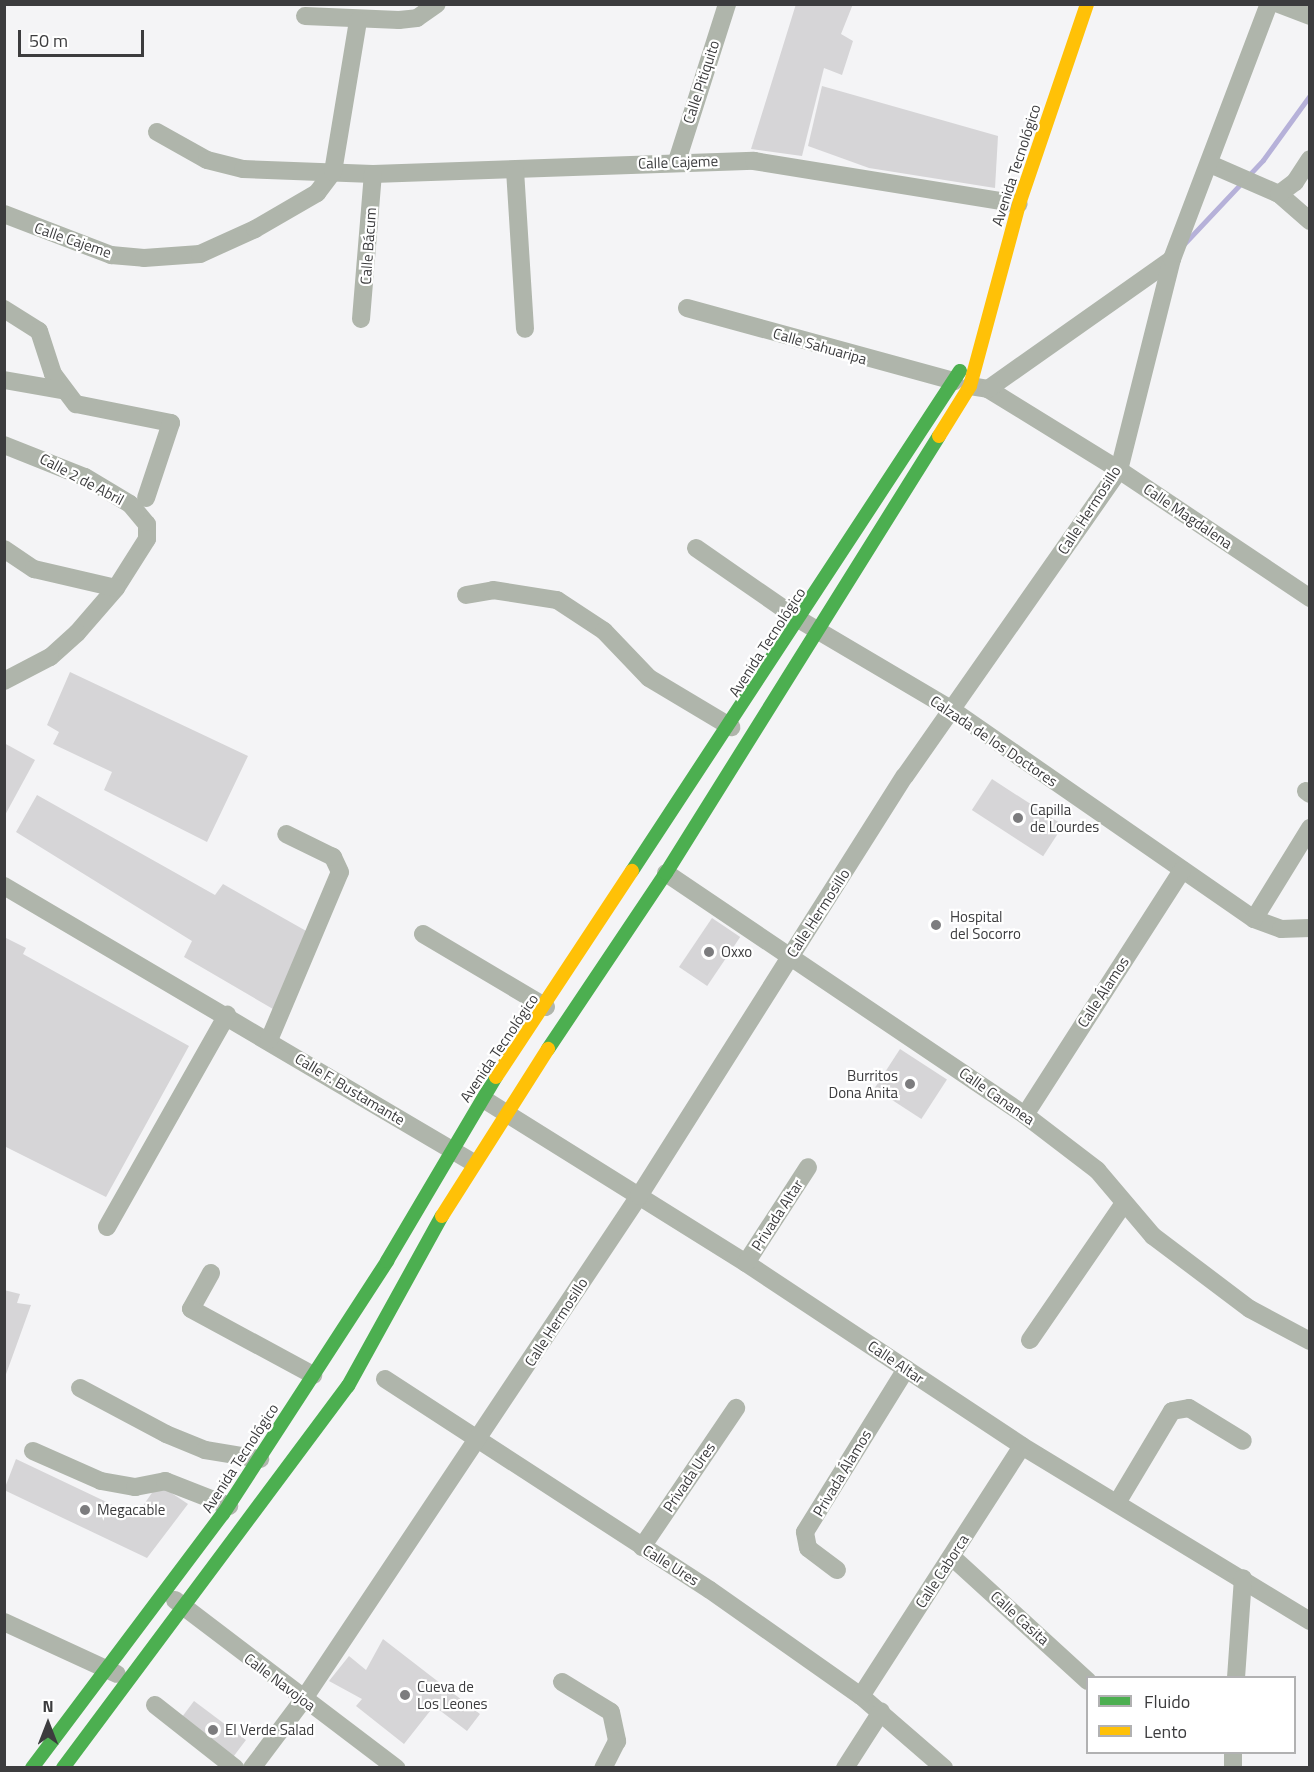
<!DOCTYPE html>
<meta charset="utf-8">
<style>
body{margin:0}
#map{position:relative;width:1314px;height:1772px;overflow:hidden;background:#f4f4f6;font-family:"Titillium Web",sans-serif}
div>[style]{position:absolute}
[style*='--x']{left:calc(var(--x)*1px);top:calc(var(--y)*1px);width:calc(var(--w)*1px);rotate:calc(var(--a)*1deg)}
.stream>*{height:5px;margin:-2.5px;padding:0 2.5px;transform-origin:2.5px;border-radius:2.5px;background:#b6b1d9}
.building>*{inset:0;background:#d6d5d7;transform-origin:0 0}
.street>*{height:18px;margin:-9px;padding:0 9px;transform-origin:9px;border-radius:9px;background:#afb5ab}
.fast>*{height:14px;margin:-7px;padding:0 7px;transform-origin:7px;border-radius:7px;background:#4caf50}
.slow>*{height:14px;margin:-7px;padding:0 7px;transform-origin:7px;border-radius:7px;background:#ffc107}
.dots>*{width:16px;height:16px;translate:-50% -50%;box-sizing:border-box;border:3px solid #fff;border-radius:50%}
span{translate:-50% -50%;white-space:nowrap;text-align:center;line-height:1.15;-webkit-text-stroke:4.5px #fff;paint-order:stroke}
.street-label{font-size:15px;color:#3c3c3e}
.poi-label{font-size:15px;color:#3c3c3e}
.left{translate:0 -50%;text-align:left}
.right{translate:-100% -50%;text-align:right}
.frame{position:absolute;inset:0;border:6px solid #3c3c3e;pointer-events:none}
.legend{position:absolute;left:1086px;top:1676px;width:210px;height:78px;box-sizing:border-box;background:#fff;border:2px solid #b1b1b2;margin:0;padding:8px 10px;list-style:none;font-size:18px;color:#3c3c3e}
.legend li{display:flex;align-items:center;gap:12px;height:30px}
.legend b{width:30px;border:2px solid #b1b1b2}
.north{position:absolute;left:18px;top:1694px;width:60px;height:60px;-webkit-text-stroke:4px #fff;paint-order:stroke;rotate:0deg;font-size:16px;font-weight:700;line-height:24px;text-align:center;color:#3c3c3e}
.north::after{content:'';display:block;margin:auto;width:21px;height:27px;background:#3c3c3e;clip-path:polygon(50% 0,100% 100%,50% 72%,0 100%)}
.scale{position:absolute;left:18px;top:30px;width:126px;height:27px;box-sizing:border-box;border:3px solid #3c3c3e;border-top:0;padding-left:8px;font-size:18px;line-height:21px;white-space:nowrap;color:#3c3c3e;-webkit-text-stroke:4px #fff;paint-order:stroke}
</style>
<div id="map">
<div class="stream">
<i style="--x:1182;--y:246;--w:118;--a:-46.7"></i>
<i style="--x:1263;--y:160;--w:80;--a:-54.1"></i>
</div>
<div class="building">
<i style="clip-path:polygon(796px 4px,853px 4px,841px 34px,853px 41px,842px 75px,824px 68px,802px 156px,751px 149px)"></i>
<i style="clip-path:polygon(822px 86px,998px 136px,995px 188px,869px 168px,808px 146px)"></i>
<i style="clip-path:polygon(70px 672px,248px 756px,207px 842px,104px 790px,112px 772px,53px 744px,59px 732px,47px 725px)"></i>
<i style="clip-path:polygon(4px 743px,35px 760px,4px 817px)"></i>
<i style="left:992px;top:779px;width:85px;height:37px;rotate:33deg"></i>
<i style="clip-path:polygon(37px 795px,215px 895px,223px 884px,308px 932px,273px 1009px,184px 957px,192px 941px,16px 832px)"></i>
<i style="left:712px;top:918px;width:34px;height:59px;rotate:34deg"></i>
<i style="clip-path:polygon(4px 937px,26px 948px,23px 954px,189px 1046px,106px 1197px,4px 1146px)"></i>
<i style="left:900px;top:1049px;width:56px;height:47px;rotate:33deg"></i>
<i style="clip-path:polygon(4px 1290px,20px 1294px,17px 1303px,31px 1305px,5px 1377px)"></i>
<i style="clip-path:polygon(16px 1459px,136px 1516px,158px 1484px,188px 1504px,147px 1558px,4px 1490px)"></i>
<i style="clip-path:polygon(383px 1639px,480px 1714px,467px 1731px,434px 1706px,404px 1744px,356px 1706px,362px 1699px,329px 1681px,349px 1656px,366px 1670px)"></i>
<i style="left:194px;top:1701px;width:65px;height:24px;rotate:37deg"></i>
</div>
<div class="street">
<i style="--x:1279;--y:4;--w:33;--a:21"></i>
<i style="--x:305;--y:16;--w:94;--a:2.4"></i>
<i style="--x:399;--y:20;--w:18;--a:-6"></i>
<i style="--x:417;--y:18;--w:24;--a:-35"></i>
<i style="--x:157;--y:132;--w:57;--a:29.2"></i>
<i style="--x:207;--y:160;--w:37;--a:14"></i>
<i style="--x:243;--y:169;--w:130;--a:2.2"></i>
<i style="--x:373;--y:174;--w:381;--a:-2"></i>
<i style="--x:754;--y:161;--w:268;--a:9.2"></i>
<i style="--x:677;--y:161;--w:165;--a:-72.3"></i>
<i style="--x:1210;--y:164;--w:75;--a:23.5"></i>
<i style="--x:1279;--y:194;--w:41;--a:41.1"></i>
<i style="--x:515;--y:170;--w:159;--a:86.4"></i>
<i style="--x:1279;--y:194;--w:20;--a:-37"></i>
<i style="--x:1295;--y:182;--w:27;--a:-57"></i>
<i style="--x:4;--y:214;--w:115;--a:21"></i>
<i style="--x:111;--y:255;--w:33;--a:5"></i>
<i style="--x:144;--y:258;--w:56;--a:-4.1"></i>
<i style="--x:200;--y:254;--w:60;--a:-24.4"></i>
<i style="--x:255;--y:229;--w:72;--a:-30.1"></i>
<i style="--x:317;--y:193;--w:26;--a:-53"></i>
<i style="--x:333;--y:172;--w:153;--a:-80.6"></i>
<i style="--x:687;--y:308;--w:277;--a:15.3"></i>
<i style="--x:4;--y:309;--w:41;--a:32.2"></i>
<i style="--x:39;--y:331;--w:45;--a:72"></i>
<i style="--x:53;--y:374;--w:38;--a:53"></i>
<i style="--x:76;--y:404;--w:97;--a:11.3"></i>
<i style="--x:171;--y:423;--w:79;--a:108.4"></i>
<i style="--x:361;--y:319;--w:145;--a:-85.3"></i>
<i style="--x:4;--y:380;--w:59;--a:9.8"></i>
<i style="--x:970;--y:386;--w:18;--a:9"></i>
<i style="--x:988;--y:389;--w:154;--a:31.7"></i>
<i style="--x:1119;--y:470;--w:230;--a:33.8"></i>
<i style="--x:988;--y:389;--w:225;--a:-35.2"></i>
<i style="--x:4;--y:445;--w:87;--a:21.6"></i>
<i style="--x:85;--y:477;--w:52;--a:31"></i>
<i style="--x:130;--y:504;--w:26;--a:50"></i>
<i style="--x:147;--y:524;--w:15;--a:90"></i>
<i style="--x:147;--y:539;--w:58;--a:122.3"></i>
<i style="--x:116;--y:588;--w:60;--a:130.9"></i>
<i style="--x:77;--y:633;--w:36;--a:138"></i>
<i style="--x:50;--y:657;--w:52;--a:152.4"></i>
<i style="--x:696;--y:548;--w:126;--a:34.7"></i>
<i style="--x:800;--y:620;--w:177;--a:30.6"></i>
<i style="--x:952;--y:710;--w:367;--a:34.7"></i>
<i style="--x:1254;--y:919;--w:29;--a:20"></i>
<i style="--x:1281;--y:929;--w:29;--a:-2"></i>
<i style="--x:4;--y:549;--w:36;--a:34"></i>
<i style="--x:34;--y:569;--w:84;--a:13"></i>
<i style="--x:466;--y:595;--w:27;--a:-10"></i>
<i style="--x:493;--y:590;--w:65;--a:8.9"></i>
<i style="--x:557;--y:600;--w:56;--a:33.4"></i>
<i style="--x:604;--y:631;--w:65;--a:46.2"></i>
<i style="--x:649;--y:678;--w:96;--a:30.9"></i>
<i style="--x:1306;--y:791;--w:5;--a:37"></i>
<i style="--x:666;--y:873;--w:433;--a:34"></i>
<i style="--x:1025;--y:1115;--w:91;--a:37.4"></i>
<i style="--x:1097;--y:1170;--w:87;--a:49.7"></i>
<i style="--x:1153;--y:1236;--w:121;--a:37"></i>
<i style="--x:1250;--y:1309;--w:68;--a:28.1"></i>
<i style="--x:4;--y:886;--w:543;--a:30.53"></i>
<i style="--x:1254;--y:919;--w:107;--a:-58.4"></i>
<i style="--x:423;--y:934;--w:143;--a:30.7"></i>
<i style="--x:269;--y:1040;--w:182;--a:-67.1"></i>
<i style="--x:340;--y:872;--w:17;--a:-115"></i>
<i style="--x:333;--y:857;--w:52;--a:-153.9"></i>
<i style="--x:485;--y:1100;--w:308;--a:32"></i>
<i style="--x:746;--y:1263;--w:331;--a:33.5"></i>
<i style="--x:1022;--y:1446;--w:337;--a:31.3"></i>
<i style="--x:1025;--y:1115;--w:291;--a:-57.3"></i>
<i style="--x:107;--y:1227;--w:244;--a:-60.5"></i>
<i style="--x:746;--y:1263;--w:114;--a:-57.1"></i>
<i style="--x:211;--y:1273;--w:41;--a:119.1"></i>
<i style="--x:191;--y:1309;--w:139;--a:28.4"></i>
<i style="--x:1030;--y:1340;--w:166;--a:-55.5"></i>
<i style="--x:385;--y:1379;--w:387;--a:33"></i>
<i style="--x:710;--y:1590;--w:184;--a:35.1"></i>
<i style="--x:861;--y:1696;--w:110;--a:40.9"></i>
<i style="--x:80;--y:1388;--w:98;--a:28.1"></i>
<i style="--x:166;--y:1434;--w:42;--a:22.3"></i>
<i style="--x:205;--y:1450;--w:56;--a:9.3"></i>
<i style="--x:33;--y:1451;--w:74;--a:23.8"></i>
<i style="--x:101;--y:1481;--w:35;--a:10"></i>
<i style="--x:135;--y:1487;--w:31;--a:-11"></i>
<i style="--x:165;--y:1481;--w:69;--a:21.3"></i>
<i style="--x:1117;--y:1503;--w:107;--a:-59.1"></i>
<i style="--x:1172;--y:1411;--w:17;--a:-10"></i>
<i style="--x:1189;--y:1408;--w:63;--a:31.4"></i>
<i style="--x:642;--y:1547;--w:168;--a:-55.9"></i>
<i style="--x:952;--y:1557;--w:184;--a:42.4"></i>
<i style="--x:837;--y:1570;--w:36;--a:-143"></i>
<i style="--x:808;--y:1548;--w:16;--a:-101"></i>
<i style="--x:805;--y:1532;--w:192;--a:-58.2"></i>
<i style="--x:175;--y:1600;--w:278;--a:37.2"></i>
<i style="--x:4;--y:1622;--w:124;--a:24.7"></i>
<i style="--x:1236;--y:1678;--w:100;--a:-86"></i>
<i style="--x:562;--y:1682;--w:57;--a:31.5"></i>
<i style="--x:611;--y:1712;--w:30;--a:78"></i>
<i style="--x:617;--y:1741;--w:30;--a:117"></i>
<i style="--x:861;--y:1696;--w:297;--a:-57.2"></i>
<i style="--x:155;--y:1705;--w:102;--a:38.2"></i>
<i style="--x:1233;--y:1752;--w:16;--a:90"></i>
<i style="--x:252;--y:1768;--w:85;--a:-53.1"></i>
<i style="--x:303;--y:1700;--w:606;--a:-56.31"></i>
<i style="--x:639;--y:1196;--w:497;--a:-57.7"></i>
<i style="--x:905;--y:776;--w:373;--a:-55"></i>
<i style="--x:1119;--y:470;--w:218;--a:-75.9"></i>
<i style="--x:1172;--y:259;--w:273;--a:-69.2"></i>
<i style="--x:845;--y:1768;--w:67;--a:-57.3"></i>
</div>
<div class="fast">
<i style="--x:632;--y:871;--w:598;--a:-56.74"></i>
<i style="--x:548;--y:1049;--w:212;--a:-56.2"></i>
<i style="--x:666;--y:873;--w:515;--a:-58.01"></i>
<i style="--x:32;--y:1768;--w:318;--a:-53.1"></i>
<i style="--x:223;--y:1514;--w:302;--a:-57"></i>
<i style="--x:387;--y:1261;--w:214;--a:-59.4"></i>
<i style="--x:63;--y:1768;--w:477;--a:-53.3"></i>
<i style="--x:348;--y:1386;--w:194;--a:-61.1"></i>
</div>
<div class="slow">
<i style="--x:939;--y:436;--w:59;--a:-58.2"></i>
<i style="--x:970;--y:386;--w:188;--a:-74.9"></i>
<i style="--x:1019;--y:204;--w:211;--a:-71.2"></i>
<i style="--x:496;--y:1077;--w:247;--a:-56.6"></i>
<i style="--x:442;--y:1216;--w:198;--a:-57.6"></i>
</div>
<div class="dots">
<i style="left:1018px;top:818px;background:#7c7c7e"></i>
<i style="left:936px;top:925px;background:#7c7c7e"></i>
<i style="left:709px;top:952px;background:#7c7c7e"></i>
<i style="left:910px;top:1084px;background:#7c7c7e"></i>
<i style="left:85px;top:1510px;background:#7c7c7e"></i>
<i style="left:405px;top:1695px;background:#7c7c7e"></i>
<i style="left:213px;top:1730px;background:#7c7c7e"></i>
</div>
<div class="street-label">
<span style="left:701px;top:82px;rotate:-72deg">Calle Pitiquito</span>
<span style="left:678px;top:162px;rotate:-2deg">Calle Cajeme</span>
<span style="left:1016px;top:165px;rotate:-72deg">Avenida Tecnológico</span>
<span style="left:73px;top:240px;rotate:19deg">Calle Cajeme</span>
<span style="left:368px;top:246px;rotate:-86deg">Calle Bácum</span>
<span style="left:820px;top:346px;rotate:16deg">Calle Sahuaripa</span>
<span style="left:82px;top:479px;rotate:28deg">Calle 2 de Abril</span>
<span style="left:1089px;top:510px;rotate:-57deg">Calle Hermosillo</span>
<span style="left:1188px;top:516px;rotate:34deg">Calle Magdalena</span>
<span style="left:767px;top:642px;rotate:-57deg">Avenida Tecnológico</span>
<span style="left:994px;top:741px;rotate:34deg">Calzada de los Doctores</span>
<span style="left:818px;top:913px;rotate:-57deg">Calle Hermosillo</span>
<span style="left:1103px;top:992px;rotate:-57deg">Calle Álamos</span>
<span style="left:499px;top:1048px;rotate:-56deg">Avenida Tecnológico</span>
<span style="left:350px;top:1089px;rotate:31deg">Calle F. Bustamante</span>
<span style="left:997px;top:1096px;rotate:35deg">Calle Cananea</span>
<span style="left:777px;top:1215px;rotate:-57deg">Privada Altar</span>
<span style="left:556px;top:1322px;rotate:-57deg">Calle Hermosillo</span>
<span style="left:896px;top:1362px;rotate:34deg">Calle Altar</span>
<span style="left:240px;top:1458px;rotate:-57deg">Avenida Tecnológico</span>
<span style="left:842px;top:1473px;rotate:-59deg">Privada Álamos</span>
<span style="left:689px;top:1477px;rotate:-56deg">Privada Ures</span>
<span style="left:671px;top:1565px;rotate:32deg">Calle Ures</span>
<span style="left:942px;top:1571px;rotate:-57deg">Calle Caborca</span>
<span style="left:1020px;top:1618px;rotate:42deg">Calle Casita</span>
<span style="left:280px;top:1682px;rotate:37deg">Calle Navojoa</span>
</div>
<div class="poi-label">
<span class="left" style="left:1030px;top:818px">Capilla<br>de Lourdes</span>
<span class="left" style="left:950px;top:925px">Hospital<br>del Socorro</span>
<span class="left" style="left:721px;top:952px">Oxxo</span>
<span class="right" style="left:898px;top:1084px">Burritos<br>Dona Anita</span>
<span class="left" style="left:97px;top:1510px">Megacable</span>
<span class="left" style="left:417px;top:1695px">Cueva de<br>Los Leones</span>
<span class="left" style="left:225px;top:1730px">El Verde Salad</span>
</div>
<div class="frame"></div>
<ul class="legend">
<li><b style="height:8px;background:#4caf50"></b>Fluido</li>
<li><b style="height:8px;background:#ffc107"></b>Lento</li>
</ul>
<div class="north">N</div>
<div class="scale">50 m</div>
</div>
